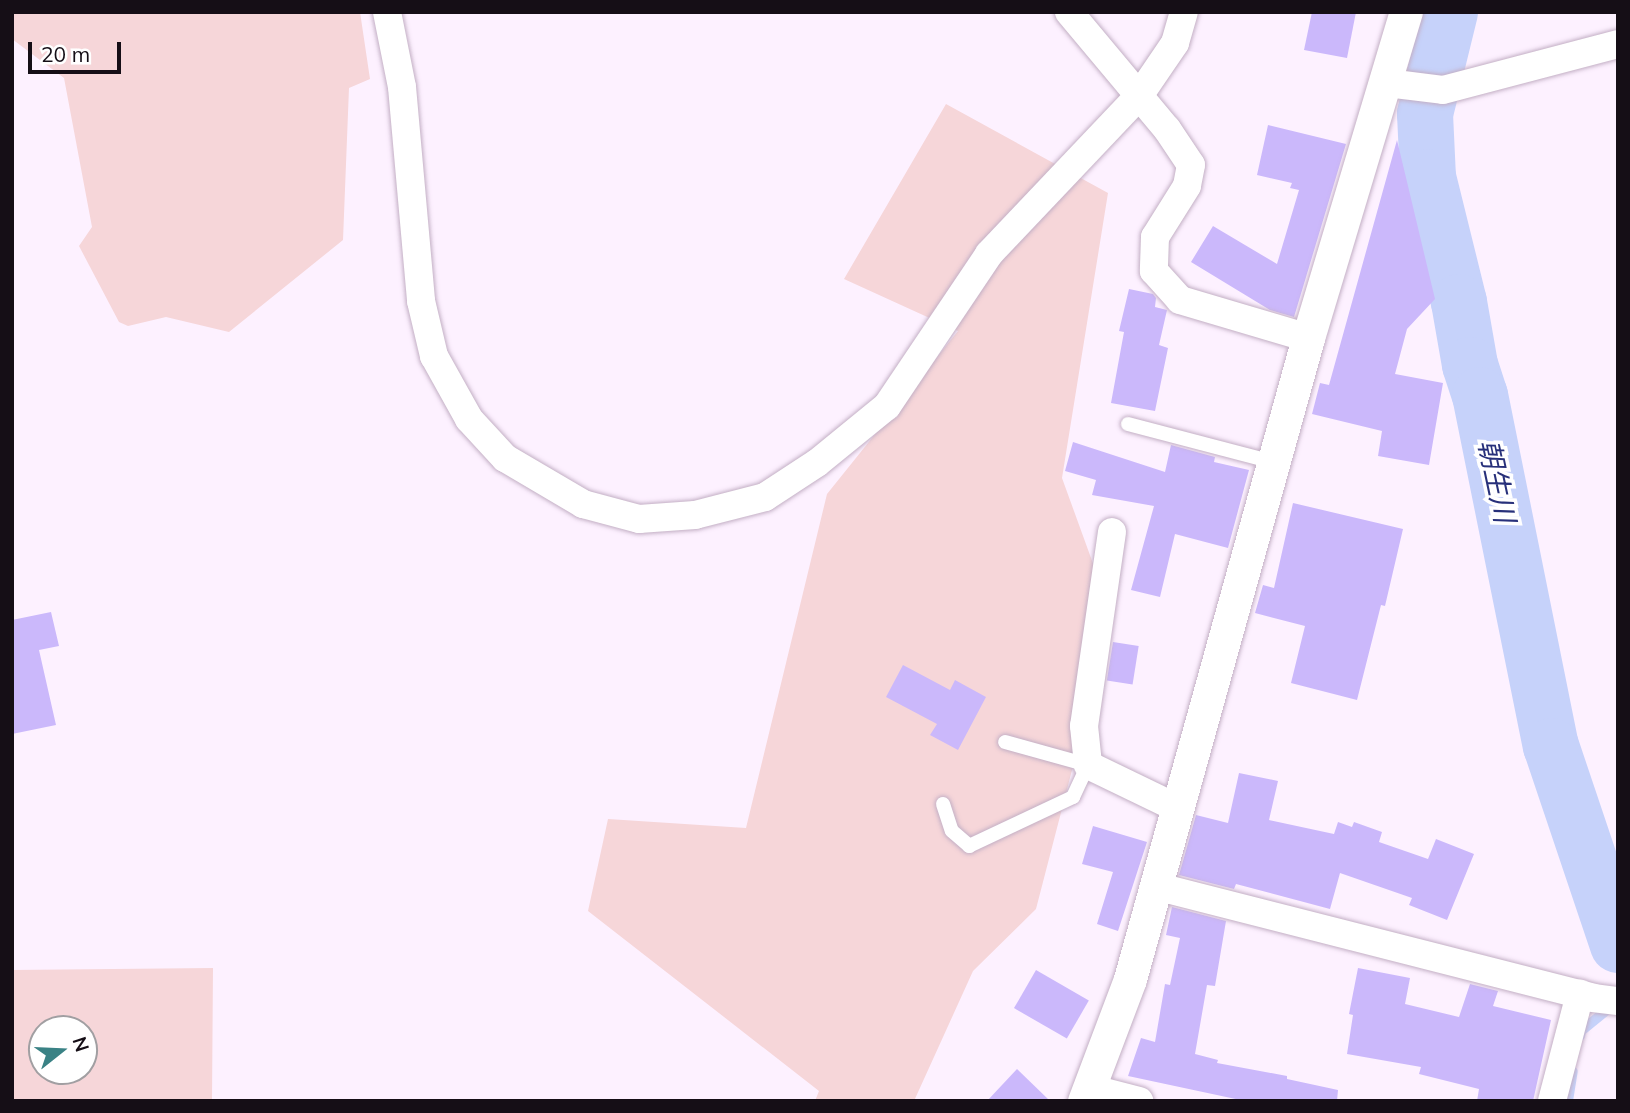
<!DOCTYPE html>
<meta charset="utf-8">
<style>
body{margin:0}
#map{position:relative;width:1630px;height:1113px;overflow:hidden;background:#fdf1ff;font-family:Mulish,"Noto Sans JP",sans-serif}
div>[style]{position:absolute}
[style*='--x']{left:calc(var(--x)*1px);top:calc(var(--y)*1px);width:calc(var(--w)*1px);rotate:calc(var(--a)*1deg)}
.green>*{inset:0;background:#f6d6d9}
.stream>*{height:10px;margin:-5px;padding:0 5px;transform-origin:5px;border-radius:5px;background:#c6d2fa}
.river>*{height:56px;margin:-28px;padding:0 28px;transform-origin:28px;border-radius:28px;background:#c6d2fa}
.building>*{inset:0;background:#cbb8fb;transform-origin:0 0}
.roads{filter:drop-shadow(0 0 2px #c3afc5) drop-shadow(0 0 2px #c3afc5)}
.service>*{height:14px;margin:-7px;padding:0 7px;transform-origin:7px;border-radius:7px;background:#fff}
.minor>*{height:28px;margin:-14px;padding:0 14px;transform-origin:14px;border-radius:14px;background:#fff}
.tertiary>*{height:33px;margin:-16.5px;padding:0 16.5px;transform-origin:16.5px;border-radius:16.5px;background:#fff}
span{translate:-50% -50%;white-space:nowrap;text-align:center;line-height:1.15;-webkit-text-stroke:7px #fff;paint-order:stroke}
.water-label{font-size:28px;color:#27307a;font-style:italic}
.frame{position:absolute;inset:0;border:14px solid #150e16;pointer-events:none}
.north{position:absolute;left:28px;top:1015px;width:70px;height:70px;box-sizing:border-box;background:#fff;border:2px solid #a19fa2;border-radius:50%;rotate:72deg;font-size:19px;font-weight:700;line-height:28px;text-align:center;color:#150e16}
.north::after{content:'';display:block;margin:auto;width:24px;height:32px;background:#3a8285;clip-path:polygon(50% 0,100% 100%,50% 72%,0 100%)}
.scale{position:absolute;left:28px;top:42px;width:93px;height:32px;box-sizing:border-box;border:4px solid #150e16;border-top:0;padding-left:9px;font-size:21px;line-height:24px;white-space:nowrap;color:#150e16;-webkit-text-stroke:5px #fff;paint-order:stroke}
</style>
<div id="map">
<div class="green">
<i style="clip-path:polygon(12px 12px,360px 12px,370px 79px,349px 88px,343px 240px,229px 332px,166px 317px,128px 326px,119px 322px,79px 246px,92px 227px,64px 78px,12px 39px)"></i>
<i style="clip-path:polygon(946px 104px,1108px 193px,1062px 478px,1099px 580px,1086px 716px,1036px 909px,973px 971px,914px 1101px,815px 1101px,819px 1091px,588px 911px,608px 819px,746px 828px,827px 494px,958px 331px,844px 279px)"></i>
<i style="clip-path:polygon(evenodd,213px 968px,212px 1101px,12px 1101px,12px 970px,213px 968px,42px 1029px,84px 1029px,84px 1071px,42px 1071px,42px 1029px)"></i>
</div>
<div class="stream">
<i style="--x:1580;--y:1036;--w:5;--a:-79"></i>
<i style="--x:1581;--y:1031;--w:40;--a:-39"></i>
<i style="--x:1568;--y:1101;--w:30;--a:-81"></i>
</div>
<div class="river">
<i style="--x:1450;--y:12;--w:105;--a:103.8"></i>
<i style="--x:1425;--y:114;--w:63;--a:87.3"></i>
<i style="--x:1428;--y:177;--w:129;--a:76.1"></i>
<i style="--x:1459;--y:302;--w:64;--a:80.1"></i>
<i style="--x:1470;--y:365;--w:32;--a:72"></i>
<i style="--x:1480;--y:395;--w:358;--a:78.6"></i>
<i style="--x:1551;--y:746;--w:210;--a:71.4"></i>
</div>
<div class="building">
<i style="clip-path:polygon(1312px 12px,1356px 12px,1347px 58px,1304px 50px)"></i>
<i style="clip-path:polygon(1268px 125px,1346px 144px,1294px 317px,1270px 310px,1191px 262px,1213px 226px,1277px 264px,1299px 190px,1290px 188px,1292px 183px,1257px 175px)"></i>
<i style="clip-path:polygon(1397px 140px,1435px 299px,1407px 329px,1395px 374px,1443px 383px,1429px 465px,1378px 456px,1382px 431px,1312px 414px,1320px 383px,1329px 385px)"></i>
<i style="clip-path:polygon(1129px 289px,1153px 294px,1156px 298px,1155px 307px,1167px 310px,1159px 345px,1168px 348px,1155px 411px,1111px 403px,1124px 332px,1119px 331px)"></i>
<i style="clip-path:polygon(1073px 442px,1165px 472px,1171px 445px,1215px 457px,1214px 462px,1249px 470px,1228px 548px,1175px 534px,1160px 597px,1131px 590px,1154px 506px,1092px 495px,1096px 480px,1065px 471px)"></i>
<i style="clip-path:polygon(1293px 503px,1403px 529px,1385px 606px,1381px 605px,1357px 700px,1291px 683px,1305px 626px,1255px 613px,1263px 585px,1274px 588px)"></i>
<i style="clip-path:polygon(51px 612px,59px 646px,39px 650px,56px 725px,12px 734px,12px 620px)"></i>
<i style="left:1113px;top:642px;width:26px;height:39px;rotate:9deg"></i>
<i style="clip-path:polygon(903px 665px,950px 690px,955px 680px,986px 697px,958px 750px,930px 735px,937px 724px,886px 697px)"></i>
<i style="clip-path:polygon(1239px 773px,1278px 781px,1269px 820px,1334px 834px,1338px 822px,1352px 827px,1354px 822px,1382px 832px,1379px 842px,1428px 859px,1436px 839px,1474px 854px,1447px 920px,1409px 905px,1412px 898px,1340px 873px,1330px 909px,1236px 884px,1234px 889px,1179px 875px,1196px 815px,1228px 823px)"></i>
<i style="clip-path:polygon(1093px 826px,1147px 842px,1118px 931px,1097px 924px,1113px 872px,1082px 864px)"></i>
<i style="clip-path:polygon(1172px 907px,1226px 921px,1215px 986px,1207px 985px,1195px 1054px,1218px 1060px,1217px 1063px,1287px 1076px,1287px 1079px,1338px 1090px,1337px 1101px,1245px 1101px,1128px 1076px,1141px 1038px,1155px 1042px,1165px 984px,1170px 985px,1180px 938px,1166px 935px)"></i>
<i style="clip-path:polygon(1358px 968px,1410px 978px,1405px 1004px,1459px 1017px,1470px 984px,1498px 991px,1493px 1006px,1551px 1020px,1533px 1101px,1477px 1101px,1479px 1089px,1419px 1074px,1421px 1067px,1347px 1054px,1353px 1015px,1349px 1014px)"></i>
<i style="left:1036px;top:970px;width:61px;height:44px;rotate:30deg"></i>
<i style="clip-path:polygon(1017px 1069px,1050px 1101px,987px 1101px)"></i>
</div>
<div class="roads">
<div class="service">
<i style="--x:1128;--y:424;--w:150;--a:14.7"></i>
<i style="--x:943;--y:804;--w:28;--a:72"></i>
<i style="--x:952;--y:831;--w:23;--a:41"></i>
<i style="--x:969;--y:846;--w:115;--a:-25.2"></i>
<i style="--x:1073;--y:797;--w:35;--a:-65"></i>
<i style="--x:1088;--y:765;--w:86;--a:-164.5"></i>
</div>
<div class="minor">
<i style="--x:387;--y:12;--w:76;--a:78.7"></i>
<i style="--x:402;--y:87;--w:215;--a:84.9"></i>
<i style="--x:421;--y:301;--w:57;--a:76.7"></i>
<i style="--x:434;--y:356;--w:72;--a:60.9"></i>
<i style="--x:469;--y:419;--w:53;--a:47.3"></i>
<i style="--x:505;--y:458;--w:91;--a:30.5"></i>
<i style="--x:583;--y:504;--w:58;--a:15"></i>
<i style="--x:639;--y:519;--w:56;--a:-4.1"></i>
<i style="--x:695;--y:515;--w:72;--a:-14.4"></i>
<i style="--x:765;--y:497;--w:62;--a:-33.2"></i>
<i style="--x:817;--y:463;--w:90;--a:-39.2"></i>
<i style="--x:887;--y:406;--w:183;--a:-56.1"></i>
<i style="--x:989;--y:254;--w:218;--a:-46.5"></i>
<i style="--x:1139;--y:96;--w:64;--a:-55.8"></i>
<i style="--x:1175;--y:43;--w:32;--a:-74"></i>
<i style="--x:1069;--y:12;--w:153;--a:50.1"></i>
<i style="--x:1167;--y:129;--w:43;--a:56.3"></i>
<i style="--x:1191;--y:165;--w:21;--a:101"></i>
<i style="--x:1187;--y:186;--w:60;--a:122.1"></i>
<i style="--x:1155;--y:237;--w:34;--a:92"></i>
<i style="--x:1154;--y:271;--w:39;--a:48"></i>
<i style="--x:1180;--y:300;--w:134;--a:16.5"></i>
<i style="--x:1387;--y:83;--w:56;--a:7.1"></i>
<i style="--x:1443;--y:90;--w:181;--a:-14.7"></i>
<i style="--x:1112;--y:532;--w:196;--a:98.2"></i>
<i style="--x:1084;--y:726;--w:39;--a:84"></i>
<i style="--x:1088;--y:765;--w:99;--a:25.8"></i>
<i style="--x:1155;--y:886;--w:452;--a:14.3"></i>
<i style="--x:1593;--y:998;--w:25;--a:7"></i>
<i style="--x:1089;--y:1088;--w:52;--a:14.6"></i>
<i style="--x:1552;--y:1101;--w:111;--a:-75.3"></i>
</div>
<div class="tertiary">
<i style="--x:1084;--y:1101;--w:130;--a:-69.3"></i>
<i style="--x:1130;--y:979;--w:665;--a:-74.48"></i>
<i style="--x:1308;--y:338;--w:340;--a:-73.3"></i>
</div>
</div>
<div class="water-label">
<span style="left:1497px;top:481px;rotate:78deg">朝生川</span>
</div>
<div class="frame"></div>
<div class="north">N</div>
<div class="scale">20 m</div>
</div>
